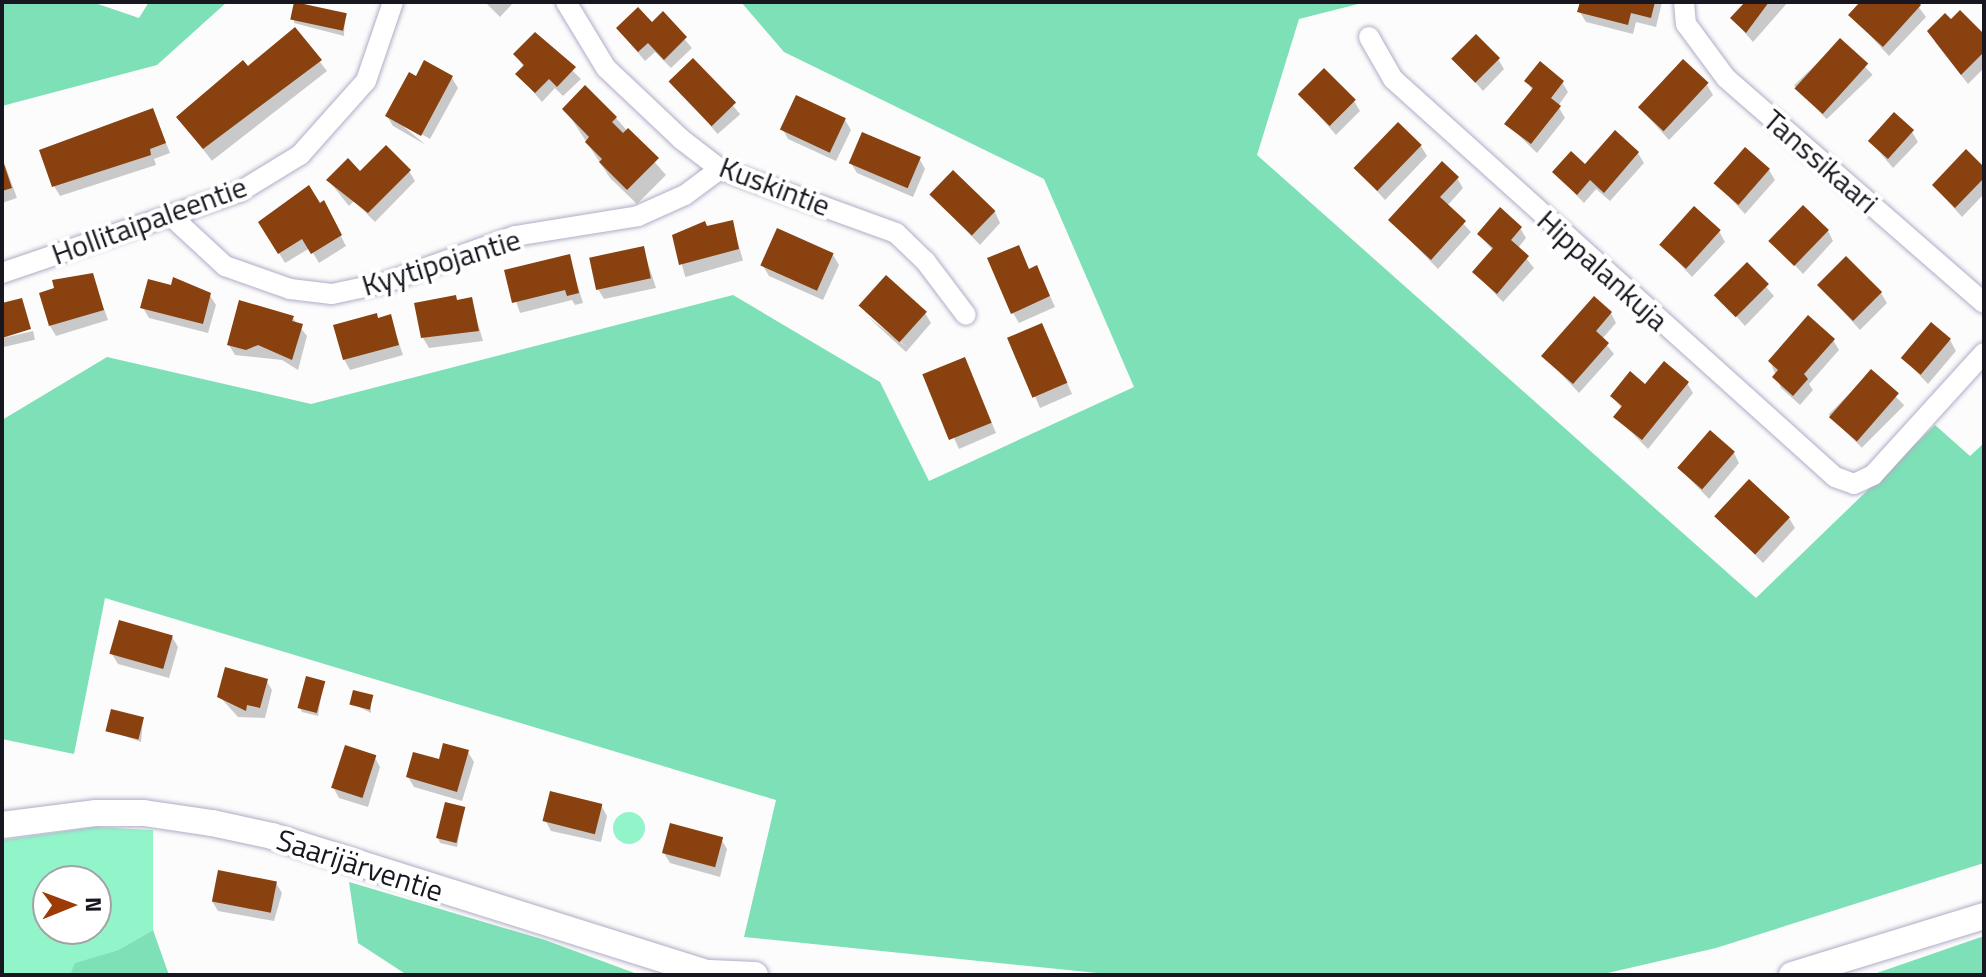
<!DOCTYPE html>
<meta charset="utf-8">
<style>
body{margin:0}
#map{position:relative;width:1986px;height:977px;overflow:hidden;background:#fcfcfc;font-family:"Titillium Web",sans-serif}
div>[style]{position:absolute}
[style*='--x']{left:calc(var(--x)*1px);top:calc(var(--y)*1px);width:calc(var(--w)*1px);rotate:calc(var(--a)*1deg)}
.green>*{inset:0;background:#92f5ca}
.round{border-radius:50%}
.forest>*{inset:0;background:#7de0b6}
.shadow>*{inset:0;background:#0003;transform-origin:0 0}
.building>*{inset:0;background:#88410f;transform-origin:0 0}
.roads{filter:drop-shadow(0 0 2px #b1acc6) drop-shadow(0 0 2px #b1acc6)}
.minor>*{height:20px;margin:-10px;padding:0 10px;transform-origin:10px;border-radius:10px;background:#fff}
.major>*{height:26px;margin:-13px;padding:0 13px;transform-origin:13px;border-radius:13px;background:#fff}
span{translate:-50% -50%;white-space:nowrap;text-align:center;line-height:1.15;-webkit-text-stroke:8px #fff;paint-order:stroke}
.street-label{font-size:30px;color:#18161f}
.frame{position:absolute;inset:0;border:4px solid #18161f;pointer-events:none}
.north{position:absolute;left:32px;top:865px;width:80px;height:80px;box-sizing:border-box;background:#fff;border:2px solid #a3a2a5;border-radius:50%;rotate:89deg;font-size:22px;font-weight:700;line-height:32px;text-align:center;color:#18161f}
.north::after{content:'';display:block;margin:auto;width:28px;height:36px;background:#9e3a06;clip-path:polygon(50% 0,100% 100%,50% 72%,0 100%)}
</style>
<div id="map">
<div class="green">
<i class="round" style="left:613px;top:812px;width:32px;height:32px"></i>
<i style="clip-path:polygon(evenodd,95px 827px,153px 830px,153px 930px,118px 950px,76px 963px,70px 975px,2px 975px,2px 840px,95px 827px,48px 881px,96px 881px,96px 929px,48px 929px,48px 881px)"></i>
</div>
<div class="forest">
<i style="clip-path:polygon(2px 2px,92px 2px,139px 18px,149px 2px,227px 2px,157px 65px,2px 106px)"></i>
<i style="clip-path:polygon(741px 2px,1366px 2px,1299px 19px,1257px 155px,1756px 598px,1935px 425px,1970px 456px,1984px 443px,1984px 863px,1716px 948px,1599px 975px,1117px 975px,744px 937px,776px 800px,105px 598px,74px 754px,2px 739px,2px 420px,107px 357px,311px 404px,733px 295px,880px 382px,929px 481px,1134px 387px,1044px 179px,784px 52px)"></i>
<i style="clip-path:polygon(349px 882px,545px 940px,640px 975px,407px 975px,358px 943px)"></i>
<i style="clip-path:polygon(153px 930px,169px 975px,70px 975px,75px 963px,118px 950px)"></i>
<i style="clip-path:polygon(1984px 936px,1984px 975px,1871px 975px)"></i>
</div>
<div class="shadow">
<i style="clip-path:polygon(297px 2px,345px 14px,344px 36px,294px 23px)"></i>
<i style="clip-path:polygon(485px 2px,514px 2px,500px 17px)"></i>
<i style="clip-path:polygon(1582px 2px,1662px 2px,1656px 27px,1636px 22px,1633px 34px,1586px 22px,1580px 12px)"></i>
<i style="clip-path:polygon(1742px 2px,1788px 2px,1753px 42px,1732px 18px,1745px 5px)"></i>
<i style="clip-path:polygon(1863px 2px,1915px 2px,1926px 17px,1889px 56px,1851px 15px)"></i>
<i style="clip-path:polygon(663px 14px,692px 48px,671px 68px,655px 52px,645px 61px,618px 29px,652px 25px)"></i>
<i style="clip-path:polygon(1951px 22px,1984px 37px,1984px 68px,1968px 84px,1935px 42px)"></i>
<i style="left:295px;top:30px;width:52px;height:146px;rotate:52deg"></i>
<i style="clip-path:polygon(535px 34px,581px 79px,563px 96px,555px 88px,542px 102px,518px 74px,524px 68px,516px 54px)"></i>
<i style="left:1840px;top:41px;width:47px;height:64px;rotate:46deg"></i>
<i style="clip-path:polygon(1455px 59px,1498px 59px,1504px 69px,1483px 91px)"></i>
<i style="left:693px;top:60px;width:72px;height:30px;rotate:49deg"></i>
<i style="clip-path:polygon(452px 78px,458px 88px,430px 139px,393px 118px,426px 145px,393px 126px,387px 116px,416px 79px)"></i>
<i style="clip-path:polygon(1527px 81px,1562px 82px,1568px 92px,1558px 106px,1565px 118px,1537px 153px,1507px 124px,1533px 92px)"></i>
<i style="clip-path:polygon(1707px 85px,1713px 95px,1669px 140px,1639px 107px)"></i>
<i style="clip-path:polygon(1300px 94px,1354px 101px,1360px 111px,1336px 135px)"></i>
<i style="clip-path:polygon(565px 109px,616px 118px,666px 175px,637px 204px,610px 178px)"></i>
<i style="clip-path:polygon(153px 110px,170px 153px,154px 159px,156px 165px,60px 196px,54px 186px)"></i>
<i style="clip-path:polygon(845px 120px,851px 130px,836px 161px,788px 139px,782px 128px)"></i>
<i style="clip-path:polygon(1912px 132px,1918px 142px,1893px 168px,1870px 141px)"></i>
<i style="clip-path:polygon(1421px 146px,1427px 156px,1385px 200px,1357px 169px)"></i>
<i style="clip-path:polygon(1638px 153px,1644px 163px,1610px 201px,1596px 189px,1584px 203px,1554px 172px)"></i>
<i style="clip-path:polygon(2px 157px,17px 198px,2px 203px)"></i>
<i style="clip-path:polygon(919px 158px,925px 169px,913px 197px,857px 173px,851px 163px)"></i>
<i style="clip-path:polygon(1769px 170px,1775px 180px,1745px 214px,1716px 183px)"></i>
<i style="clip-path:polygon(1984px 170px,1984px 194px,1962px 217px,1934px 186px)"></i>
<i style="clip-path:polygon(409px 171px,415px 181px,375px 222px,354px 201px,349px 206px,329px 181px)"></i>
<i style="clip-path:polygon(1457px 178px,1463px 188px,1447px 206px,1471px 232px,1438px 269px,1391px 221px)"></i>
<i style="clip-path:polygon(932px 195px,995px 212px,1000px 223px,980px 245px)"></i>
<i style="clip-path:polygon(320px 206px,329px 213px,346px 246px,319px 263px,310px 248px,285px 263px,261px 223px)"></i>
<i style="left:732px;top:222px;width:40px;height:60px;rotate:74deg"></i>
<i style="clip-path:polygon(1520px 228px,1526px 238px,1518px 248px,1534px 268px,1503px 302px,1474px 272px,1493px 251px,1479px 234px)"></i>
<i style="clip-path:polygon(1719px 231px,1725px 242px,1692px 277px,1661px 244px)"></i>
<i style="clip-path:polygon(1828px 231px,1833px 241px,1803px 274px,1772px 241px)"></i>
<i style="clip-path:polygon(643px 248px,656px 288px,604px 299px,598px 289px)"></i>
<i style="clip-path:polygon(833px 255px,839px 265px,823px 300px,769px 276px,763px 266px)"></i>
<i style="clip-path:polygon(569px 257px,583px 303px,575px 305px,572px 300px,520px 313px,506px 272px)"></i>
<i style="clip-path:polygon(1747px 265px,1774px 296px,1745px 326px,1718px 296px)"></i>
<i style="clip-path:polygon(1030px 271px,1042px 278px,1055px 307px,1019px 323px,1013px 313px)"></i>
<i style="clip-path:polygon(92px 275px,108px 320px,56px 336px,50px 326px)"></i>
<i style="clip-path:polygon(1820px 286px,1881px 293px,1887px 303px,1860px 330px)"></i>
<i style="clip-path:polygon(209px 294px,216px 305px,208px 333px,149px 318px,143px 308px)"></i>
<i style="clip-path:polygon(471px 299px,483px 341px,429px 348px,423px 338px,458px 302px)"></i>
<i style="clip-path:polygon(861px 307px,925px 313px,931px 323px,906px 352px,867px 316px,908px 348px)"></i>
<i style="clip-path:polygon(1611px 313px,1616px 323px,1602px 339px,1614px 354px,1579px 393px,1544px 356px)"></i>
<i style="clip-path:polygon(292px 317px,307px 336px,298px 370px,282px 360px,235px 355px,229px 345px)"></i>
<i style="clip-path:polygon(390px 317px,403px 355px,350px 370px,344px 359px)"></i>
<i style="left:33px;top:331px;width:9px;height:32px;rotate:77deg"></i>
<i style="clip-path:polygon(1047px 336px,1072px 394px,1040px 408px,1010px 339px)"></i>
<i style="clip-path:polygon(1833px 340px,1839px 350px,1809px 384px,1813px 390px,1800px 405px,1781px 388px,1770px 361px)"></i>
<i style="clip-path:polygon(1950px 340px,1956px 351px,1928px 384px,1903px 358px)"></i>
<i style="clip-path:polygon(970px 370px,996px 433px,959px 449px,926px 376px)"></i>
<i style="left:1871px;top:372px;width:47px;height:60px;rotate:45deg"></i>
<i style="clip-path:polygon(1687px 383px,1693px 393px,1648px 449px,1616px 417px,1622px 409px,1612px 396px)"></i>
<i style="clip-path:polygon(1734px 453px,1739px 463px,1709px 499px,1679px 468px)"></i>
<i style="clip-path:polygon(1718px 517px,1789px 518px,1795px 528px,1763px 563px)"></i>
<i style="clip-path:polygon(172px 637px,178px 647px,169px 678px,118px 664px,112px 654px)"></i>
<i style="clip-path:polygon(266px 680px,272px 690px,265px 718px,238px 717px,219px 696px)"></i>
<i style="clip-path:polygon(323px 683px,318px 716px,302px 712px,300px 708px)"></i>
<i style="clip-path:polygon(371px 697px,371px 713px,351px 703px)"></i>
<i style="clip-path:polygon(143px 719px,141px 742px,108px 730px)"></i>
<i style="clip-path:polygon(468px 752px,474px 762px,462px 801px,414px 787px,408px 777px)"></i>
<i style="clip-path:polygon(374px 756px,380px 767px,368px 807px,339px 798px,333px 787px)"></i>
<i style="clip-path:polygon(601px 805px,607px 816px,601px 842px,551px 831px,545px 820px)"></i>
<i style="clip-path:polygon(464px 809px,457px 847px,440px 843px,438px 838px)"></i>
<i style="clip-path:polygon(721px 839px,727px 849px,720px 877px,670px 863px,664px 853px)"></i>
<i style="clip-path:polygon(276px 883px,282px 893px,274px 921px,218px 911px,212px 901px)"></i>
</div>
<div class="building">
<i style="left:294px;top:2px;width:54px;height:18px;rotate:12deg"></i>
<i style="clip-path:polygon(1580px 2px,1655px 2px,1651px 18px,1631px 13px,1628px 25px,1577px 12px)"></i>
<i style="clip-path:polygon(1745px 2px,1769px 2px,1746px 33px,1730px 18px)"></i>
<i style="clip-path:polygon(1860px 2px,1918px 2px,1921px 5px,1883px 47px,1848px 15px)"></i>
<i style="clip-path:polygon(638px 7px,652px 22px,663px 11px,687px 37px,664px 60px,648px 43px,638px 52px,616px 28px)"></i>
<i style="clip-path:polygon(1960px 10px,1984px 34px,1984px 52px,1961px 75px,1927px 31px,1945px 13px,1951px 19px)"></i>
<i style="clip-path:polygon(295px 27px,322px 60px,203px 149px,176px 117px,243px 60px,248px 66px)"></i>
<i style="clip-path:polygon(535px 32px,576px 67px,557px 87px,549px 79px,535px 93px,515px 74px,524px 65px,513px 54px)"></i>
<i style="left:1476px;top:34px;width:34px;height:35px;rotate:45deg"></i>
<i style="left:1840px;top:38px;width:38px;height:68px;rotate:42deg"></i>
<i style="left:693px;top:58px;width:62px;height:34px;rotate:46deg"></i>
<i style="left:1683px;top:59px;width:35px;height:66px;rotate:43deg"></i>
<i style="clip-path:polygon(424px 60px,453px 76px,421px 136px,385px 116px,409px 72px,416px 76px)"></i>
<i style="clip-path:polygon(1540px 61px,1564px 81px,1551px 98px,1561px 106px,1531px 144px,1504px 124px,1533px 88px,1524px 81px)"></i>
<i style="left:1324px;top:68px;width:45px;height:37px;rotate:45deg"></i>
<i style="clip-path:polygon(585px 85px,617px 117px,612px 122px,623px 133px,628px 128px,659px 158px,627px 190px,599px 162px,602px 159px,585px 142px,589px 137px,562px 109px)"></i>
<i style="left:796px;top:95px;width:55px;height:38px;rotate:25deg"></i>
<i style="clip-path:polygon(153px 108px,166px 143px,150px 149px,151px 155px,52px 187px,39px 150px)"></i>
<i style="left:1894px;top:112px;width:27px;height:39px;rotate:42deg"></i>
<i style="left:1398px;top:122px;width:33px;height:64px;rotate:44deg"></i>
<i style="clip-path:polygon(1615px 130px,1639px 152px,1604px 193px,1590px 180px,1577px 195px,1552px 172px,1571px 151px,1585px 164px)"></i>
<i style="left:862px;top:132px;width:64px;height:34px;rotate:23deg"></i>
<i style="clip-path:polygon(386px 145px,411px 170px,368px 213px,326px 180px,348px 158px,360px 171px)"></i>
<i style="left:1745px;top:147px;width:33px;height:48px;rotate:41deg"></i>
<i style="clip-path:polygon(1966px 149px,1984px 167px,1984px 178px,1955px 208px,1932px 185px)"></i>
<i style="clip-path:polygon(2px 158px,12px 188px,2px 191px)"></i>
<i style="clip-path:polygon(1442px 161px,1459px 177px,1440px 197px,1466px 221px,1431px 260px,1388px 220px)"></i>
<i style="left:953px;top:170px;width:59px;height:34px;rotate:44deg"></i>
<i style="clip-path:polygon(309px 185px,320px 203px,324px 200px,342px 235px,311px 254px,302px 239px,278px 254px,258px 222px)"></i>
<i style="left:1803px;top:205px;width:36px;height:50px;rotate:44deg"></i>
<i style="left:1694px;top:206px;width:36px;height:52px;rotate:42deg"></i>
<i style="clip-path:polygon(1500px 207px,1522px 227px,1511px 240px,1529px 256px,1497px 294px,1472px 272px,1493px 248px,1477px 234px)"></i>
<i style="clip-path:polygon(733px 220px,739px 249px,679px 265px,672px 235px,705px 221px,707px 226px)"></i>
<i style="left:777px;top:228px;width:62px;height:41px;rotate:24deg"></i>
<i style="clip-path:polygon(1019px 245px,1029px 269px,1037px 265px,1050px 296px,1011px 314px,987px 258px)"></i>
<i style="left:644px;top:246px;width:33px;height:56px;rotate:78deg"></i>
<i style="clip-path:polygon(570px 254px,579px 293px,567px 296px,565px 290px,512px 303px,504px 270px)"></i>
<i style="left:1846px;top:256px;width:51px;height:41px;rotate:45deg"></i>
<i style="left:1747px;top:262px;width:31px;height:47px;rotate:45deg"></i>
<i style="clip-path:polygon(93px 273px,104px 310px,49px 326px,39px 293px,54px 288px,52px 280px)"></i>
<i style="left:886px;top:275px;width:55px;height:41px;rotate:42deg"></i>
<i style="clip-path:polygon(173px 277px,211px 293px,203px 324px,140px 308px,148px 279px,171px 285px)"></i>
<i style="clip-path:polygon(456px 295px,457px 300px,472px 297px,479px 331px,421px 338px,414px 303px)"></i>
<i style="clip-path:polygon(1594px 296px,1612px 312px,1596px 331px,1609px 343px,1573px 384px,1541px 356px)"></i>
<i style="clip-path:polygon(22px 298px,31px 329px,2px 338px,2px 303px)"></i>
<i style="clip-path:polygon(239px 300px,294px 316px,292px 321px,303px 324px,292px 360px,258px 345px,246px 350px,227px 345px)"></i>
<i style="clip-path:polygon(377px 313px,378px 318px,391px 314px,399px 345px,343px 360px,333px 325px)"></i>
<i style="clip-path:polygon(1808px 315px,1835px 339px,1804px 374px,1808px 379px,1793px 396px,1772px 377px,1778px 370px,1768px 361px)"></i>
<i style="left:1931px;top:322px;width:26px;height:47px;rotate:40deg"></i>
<i style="left:1042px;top:323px;width:65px;height:38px;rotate:67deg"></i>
<i style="left:965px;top:357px;width:71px;height:46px;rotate:68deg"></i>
<i style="clip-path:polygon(1664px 361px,1689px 382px,1642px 440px,1613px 417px,1622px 406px,1610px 396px,1630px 371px,1645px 384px)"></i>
<i style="left:1871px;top:369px;width:37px;height:64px;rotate:41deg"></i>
<i style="left:1710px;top:430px;width:33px;height:50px;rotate:41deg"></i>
<i style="left:1749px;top:479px;width:56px;height:51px;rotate:43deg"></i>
<i style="left:119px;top:620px;width:56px;height:35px;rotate:16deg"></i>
<i style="clip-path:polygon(225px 667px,268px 679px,260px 708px,247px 705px,246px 711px,217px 697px)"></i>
<i style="left:306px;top:676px;width:20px;height:33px;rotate:15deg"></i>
<i style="left:353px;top:690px;width:21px;height:15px;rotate:14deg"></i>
<i style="left:111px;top:709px;width:34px;height:23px;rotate:14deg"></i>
<i style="clip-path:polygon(443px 743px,469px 750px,457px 792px,406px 777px,413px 752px,439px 759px)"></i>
<i style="left:345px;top:745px;width:33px;height:45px;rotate:18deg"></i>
<i style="left:550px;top:791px;width:54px;height:31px;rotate:14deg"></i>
<i style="left:445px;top:802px;width:21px;height:37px;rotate:14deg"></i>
<i style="left:670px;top:823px;width:55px;height:31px;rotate:15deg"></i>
<i style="left:218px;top:870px;width:60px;height:32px;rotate:11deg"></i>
</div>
<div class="roads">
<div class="minor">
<i style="--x:566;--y:2;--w:77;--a:58.8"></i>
<i style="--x:606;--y:68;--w:103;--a:43.4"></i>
<i style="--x:681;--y:139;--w:49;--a:37.6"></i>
<i style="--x:720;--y:169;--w:187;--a:20"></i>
<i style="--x:896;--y:233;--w:42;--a:44"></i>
<i style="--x:926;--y:262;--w:66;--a:53"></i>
<i style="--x:1684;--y:2;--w:22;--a:85"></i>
<i style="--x:1686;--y:24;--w:67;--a:53.5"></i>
<i style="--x:1726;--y:78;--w:342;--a:41.1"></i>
<i style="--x:1369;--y:37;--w:48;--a:60.3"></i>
<i style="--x:1393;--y:79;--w:595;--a:42"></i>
<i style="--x:1835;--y:477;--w:20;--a:20"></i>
<i style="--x:1854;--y:484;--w:21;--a:-25"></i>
<i style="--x:1873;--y:475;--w:165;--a:-47.7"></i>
<i style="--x:171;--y:216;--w:74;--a:42.8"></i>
<i style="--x:225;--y:266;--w:69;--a:19.5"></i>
<i style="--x:290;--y:289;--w:42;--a:6.8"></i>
<i style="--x:332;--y:294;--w:53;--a:-11.9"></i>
<i style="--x:384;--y:283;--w:139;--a:-19.7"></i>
<i style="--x:515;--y:236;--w:125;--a:-9.2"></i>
<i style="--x:638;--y:216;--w:51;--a:-24.1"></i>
<i style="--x:685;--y:195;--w:44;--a:-36.6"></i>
<i style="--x:2;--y:273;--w:253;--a:-18.9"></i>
<i style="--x:241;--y:191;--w:69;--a:-31.4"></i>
<i style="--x:300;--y:155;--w:99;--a:-48.3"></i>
<i style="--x:366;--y:81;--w:83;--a:-71.1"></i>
</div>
<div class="major">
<i style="--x:2;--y:825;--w:95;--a:-7.3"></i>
<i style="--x:96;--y:813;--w:48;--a:0"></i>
<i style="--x:144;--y:813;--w:69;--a:8.4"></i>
<i style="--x:212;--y:823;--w:61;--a:12.2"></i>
<i style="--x:272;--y:836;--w:462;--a:17.5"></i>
<i style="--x:709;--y:973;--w:46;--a:2.5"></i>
<i style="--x:1792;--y:975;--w:201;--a:-17.1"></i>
</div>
</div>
<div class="street-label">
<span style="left:1821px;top:161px;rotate:41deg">Tanssikaari</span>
<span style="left:775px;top:186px;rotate:21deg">Kuskintie</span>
<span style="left:149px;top:220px;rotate:-20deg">Hollitaipaleentie</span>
<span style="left:441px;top:262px;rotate:-17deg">Kyytipojantie</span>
<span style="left:1603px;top:270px;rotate:42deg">Hippalankuja</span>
<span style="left:360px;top:865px;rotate:18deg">Saarijärventie</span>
</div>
<div class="frame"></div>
<div class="north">N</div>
</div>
